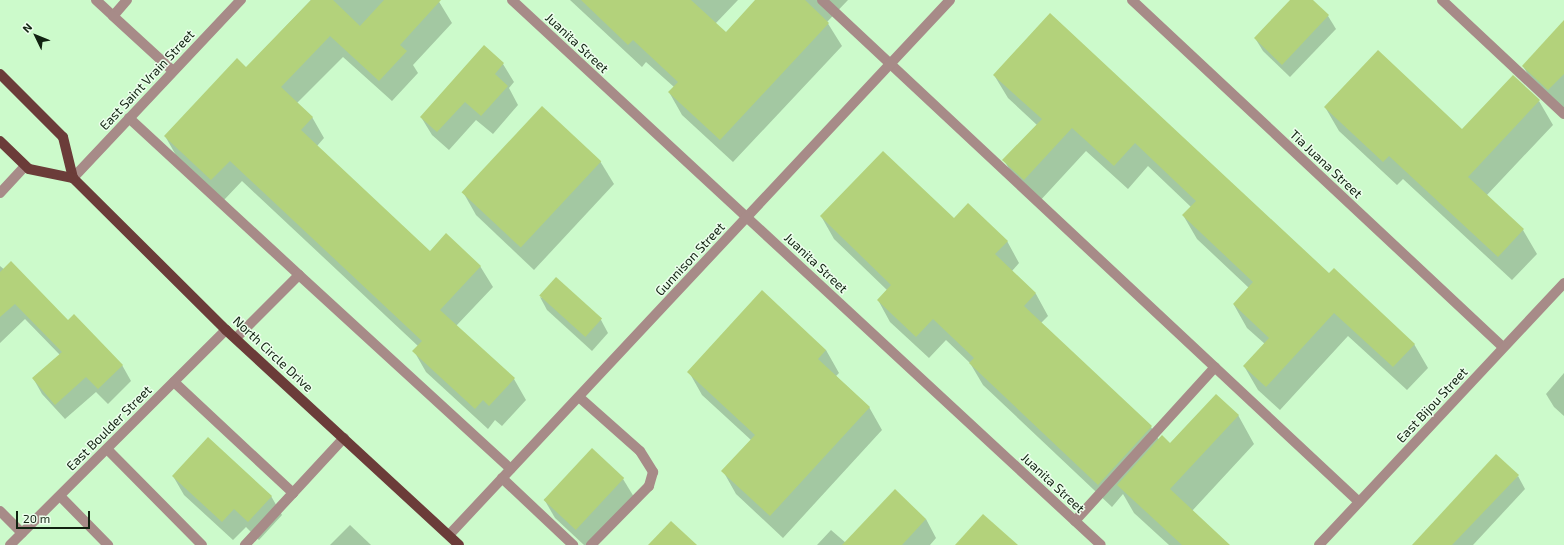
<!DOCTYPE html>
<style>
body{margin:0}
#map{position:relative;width:1564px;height:545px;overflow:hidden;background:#ccfacb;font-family:"Exo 2",sans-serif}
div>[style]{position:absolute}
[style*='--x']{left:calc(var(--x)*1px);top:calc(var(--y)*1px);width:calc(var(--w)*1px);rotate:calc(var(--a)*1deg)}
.shadow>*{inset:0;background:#0003}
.building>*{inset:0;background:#b3d27b;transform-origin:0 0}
.minor>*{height:10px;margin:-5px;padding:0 5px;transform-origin:5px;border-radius:5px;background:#a78b88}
.major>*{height:10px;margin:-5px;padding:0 5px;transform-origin:5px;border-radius:5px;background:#6b3c39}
span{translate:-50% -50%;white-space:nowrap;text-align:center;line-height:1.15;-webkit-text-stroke:3px #ecfeec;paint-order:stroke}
.street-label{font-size:13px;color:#121}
.north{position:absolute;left:16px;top:16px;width:40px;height:40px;-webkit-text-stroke:3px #ecfeec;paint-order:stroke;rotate:313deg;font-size:11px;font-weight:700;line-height:16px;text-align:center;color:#121}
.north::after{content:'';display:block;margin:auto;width:14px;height:18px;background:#121;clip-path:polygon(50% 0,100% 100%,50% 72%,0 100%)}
.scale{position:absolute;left:16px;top:511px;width:74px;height:18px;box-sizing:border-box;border:2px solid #121;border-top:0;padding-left:5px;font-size:12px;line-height:14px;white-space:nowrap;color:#121;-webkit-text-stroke:3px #ecfeec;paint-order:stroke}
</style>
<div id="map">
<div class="shadow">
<i style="clip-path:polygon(311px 0,438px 0,452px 23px,413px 65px,418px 73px,392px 101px,343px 57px,297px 103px,312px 117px,324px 138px,317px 146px,430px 252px,480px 266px,493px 287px,456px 326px,514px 379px,526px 400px,502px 426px,495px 420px,488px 429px,426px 372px,414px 351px,418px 346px,242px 181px,224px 200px,177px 157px,165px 136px,246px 68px)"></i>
<i style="clip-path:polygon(570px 0,738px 0,715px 24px,726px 33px,756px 0,848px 0,827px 22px,842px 46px,733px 162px,682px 115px,669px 92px,674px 87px,646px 62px,642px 67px)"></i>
<i style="clip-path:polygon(1291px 0,1311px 0,1328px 16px,1336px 29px,1290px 77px,1263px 51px,1255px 38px)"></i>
<i style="clip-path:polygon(1050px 14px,1329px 275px,1414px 344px,1428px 368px,1407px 390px,1348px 336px,1280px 410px,1258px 390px,1244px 366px,1265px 344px,1247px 328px,1234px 305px,1249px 288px,1197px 239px,1183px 215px,1191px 207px,1148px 166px,1128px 189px,1086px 151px,1038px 203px,1017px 183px,1004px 160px,1037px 125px,1008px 98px,994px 75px)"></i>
<i style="clip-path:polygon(1564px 21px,1564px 117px,1539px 94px,1523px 66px)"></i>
<i style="clip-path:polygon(484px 46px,503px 64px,514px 82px,509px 88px,518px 105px,493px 134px,476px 120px,449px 150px,432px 135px,421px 117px)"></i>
<i style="clip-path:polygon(1539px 101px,1553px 125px,1486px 196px,1523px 230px,1537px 254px,1512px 280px,1403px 179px,1397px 185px,1339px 131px,1325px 107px,1462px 131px)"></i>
<i style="clip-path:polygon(600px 161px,614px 184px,534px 270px,476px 215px,463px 192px)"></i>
<i style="clip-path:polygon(821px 216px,954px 220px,1007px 241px,1019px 263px,1012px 271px,1036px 294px,1048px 316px,1041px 323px,1151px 427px,1159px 440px,1170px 445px,1238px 415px,1254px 444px,1192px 511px,1228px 545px,1169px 545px,1134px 513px,1123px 494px,1112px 507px,983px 385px,970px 363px,946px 340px,929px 358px,890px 322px,878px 300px,887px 290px,834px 239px)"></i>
<i style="clip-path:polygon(0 266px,122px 365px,131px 381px,108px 404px,96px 392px,65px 419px,42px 394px,33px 378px,60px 355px,25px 319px,0 343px)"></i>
<i style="clip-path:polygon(540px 297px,601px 320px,608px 333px,592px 351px,547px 310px)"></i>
<i style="clip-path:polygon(826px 350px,839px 373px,836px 376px,869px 407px,882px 430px,783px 538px,736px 494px,723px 471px,751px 440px,702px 395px,689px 372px)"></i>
<i style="clip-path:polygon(1564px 373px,1564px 416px,1554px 407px,1546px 394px)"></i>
<i style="clip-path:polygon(173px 476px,271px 496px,282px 515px,259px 540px,246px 527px,233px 540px,184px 495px)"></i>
<i style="clip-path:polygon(1518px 476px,1525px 489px,1473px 545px,1414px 545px)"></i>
<i style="clip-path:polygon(623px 479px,634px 497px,589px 545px,584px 545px,555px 518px,544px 499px)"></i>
<i style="clip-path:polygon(926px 519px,936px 538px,930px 545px,817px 545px,831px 530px,846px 543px)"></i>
<i style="clip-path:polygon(350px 525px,371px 545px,330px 545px)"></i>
</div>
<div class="building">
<i style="clip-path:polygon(311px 0,333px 0,360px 26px,384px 0,441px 0,400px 45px,407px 51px,379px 81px,330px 36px,281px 87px,313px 117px,301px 130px,430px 251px,446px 233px,481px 266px,440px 310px,515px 378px,489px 406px,483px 400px,475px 409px,412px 351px,422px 341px,230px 161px,211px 180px,164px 136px,237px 58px,246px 67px)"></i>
<i style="clip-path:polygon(581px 0,691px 0,726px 32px,755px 0,805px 0,829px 23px,720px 140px,668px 92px,678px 82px,633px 40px,628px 45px)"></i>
<i style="clip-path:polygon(1290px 0,1313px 0,1329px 15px,1282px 65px,1254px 38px)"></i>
<i style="clip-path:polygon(1050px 13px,1329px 273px,1334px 268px,1415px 344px,1393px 367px,1334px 313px,1266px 387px,1243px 366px,1269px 338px,1233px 304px,1253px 282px,1182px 215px,1196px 201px,1135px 143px,1114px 166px,1072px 128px,1024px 180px,1002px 160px,1042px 119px,993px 75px)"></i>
<i style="clip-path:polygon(1564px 20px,1564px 74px,1548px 90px,1522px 66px)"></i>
<i style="clip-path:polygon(484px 45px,504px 63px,495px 74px,508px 86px,481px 116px,465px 102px,437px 132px,420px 117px)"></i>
<i style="clip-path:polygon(1378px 50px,1462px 129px,1513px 75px,1540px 100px,1468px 177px,1524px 229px,1498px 257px,1389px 156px,1383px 162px,1324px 107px)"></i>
<i style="left:542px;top:106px;width:81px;height:118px;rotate:43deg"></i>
<i style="clip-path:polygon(883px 151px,954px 218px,968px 203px,1008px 241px,995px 254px,1036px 293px,1024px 306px,1152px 426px,1098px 485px,969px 363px,974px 358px,933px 319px,916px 337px,877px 300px,891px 285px,820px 216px)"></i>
<i style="clip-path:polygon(11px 261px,68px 320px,74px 314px,123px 365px,98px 389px,86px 377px,55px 405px,32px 378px,62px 352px,15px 304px,0 317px,0 272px)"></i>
<i style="left:556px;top:277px;width:62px;height:25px;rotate:42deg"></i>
<i style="clip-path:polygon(762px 290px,826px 350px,818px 359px,870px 407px,770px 516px,721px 471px,755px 435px,687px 372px)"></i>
<i style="clip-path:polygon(1216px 394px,1239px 415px,1170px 489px,1230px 545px,1182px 545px,1117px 485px,1162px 435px,1170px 443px)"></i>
<i style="clip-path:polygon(208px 437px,272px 496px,248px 522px,234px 509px,222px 522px,172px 476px)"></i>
<i style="left:592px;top:448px;width:44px;height:71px;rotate:43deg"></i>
<i style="clip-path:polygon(1496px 454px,1519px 475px,1452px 545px,1412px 545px)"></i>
<i style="clip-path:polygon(895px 489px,926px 519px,902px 545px,842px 545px)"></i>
<i style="clip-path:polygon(983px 514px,1018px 545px,955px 545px)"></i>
<i style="clip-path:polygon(671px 521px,697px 545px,648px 545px)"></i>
</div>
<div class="minor">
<i style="--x:96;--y:0;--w:23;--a:43"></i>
<i style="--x:127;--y:0;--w:21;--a:131"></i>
<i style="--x:113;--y:16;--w:81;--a:42.5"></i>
<i style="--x:512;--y:0;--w:802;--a:42.78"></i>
<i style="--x:822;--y:0;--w:735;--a:43.07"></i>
<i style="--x:1132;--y:0;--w:508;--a:43.09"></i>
<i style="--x:1442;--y:0;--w:167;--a:43.1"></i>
<i style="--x:129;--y:118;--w:231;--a:42.7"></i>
<i style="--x:73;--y:178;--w:245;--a:-46.7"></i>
<i style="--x:0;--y:193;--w:37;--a:-47"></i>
<i style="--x:236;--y:338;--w:89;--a:-45"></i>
<i style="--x:299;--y:275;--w:287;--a:42.5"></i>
<i style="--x:174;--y:382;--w:163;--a:43"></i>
<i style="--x:293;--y:493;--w:71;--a:132.7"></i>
<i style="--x:579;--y:397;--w:81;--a:41.5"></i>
<i style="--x:640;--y:451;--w:25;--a:58"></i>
<i style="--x:653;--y:472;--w:15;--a:106"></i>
<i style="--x:649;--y:486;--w:83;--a:134.5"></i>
<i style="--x:107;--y:449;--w:135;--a:45.3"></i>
<i style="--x:502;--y:478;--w:98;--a:43.3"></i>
<i style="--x:293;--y:493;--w:75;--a:-47.2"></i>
<i style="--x:60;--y:496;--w:69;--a:45.6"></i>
<i style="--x:0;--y:511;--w:31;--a:45"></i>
<i style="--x:1075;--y:521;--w:208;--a:-47.7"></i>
<i style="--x:449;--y:535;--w:733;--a:-46.88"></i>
<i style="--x:10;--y:545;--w:305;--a:-44.9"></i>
<i style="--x:1319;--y:545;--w:359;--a:-46.9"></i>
</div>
<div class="major">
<i style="--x:0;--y:74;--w:89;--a:45"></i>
<i style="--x:63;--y:137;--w:42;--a:76.3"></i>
<i style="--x:73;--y:178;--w:216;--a:44.8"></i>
<i style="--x:226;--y:330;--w:317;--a:42.7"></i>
<i style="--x:0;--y:141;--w:40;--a:44"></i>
<i style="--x:29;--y:169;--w:45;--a:11.6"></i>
</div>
<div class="street-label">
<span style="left:577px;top:43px;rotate:43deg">Juanita Street</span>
<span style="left:147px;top:80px;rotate:-47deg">East Saint Vrain Street</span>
<span style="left:1326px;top:164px;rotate:43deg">Tia Juana Street</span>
<span style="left:690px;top:259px;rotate:-47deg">Gunnison Street</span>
<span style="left:816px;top:263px;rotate:43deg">Juanita Street</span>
<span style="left:273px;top:354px;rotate:43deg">North Circle Drive</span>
<span style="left:1432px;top:405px;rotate:-47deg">East Bijou Street</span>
<span style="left:109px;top:428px;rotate:-45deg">East Boulder Street</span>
<span style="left:1053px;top:483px;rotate:43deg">Juanita Street</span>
</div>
<div class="north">N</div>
<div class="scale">20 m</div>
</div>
